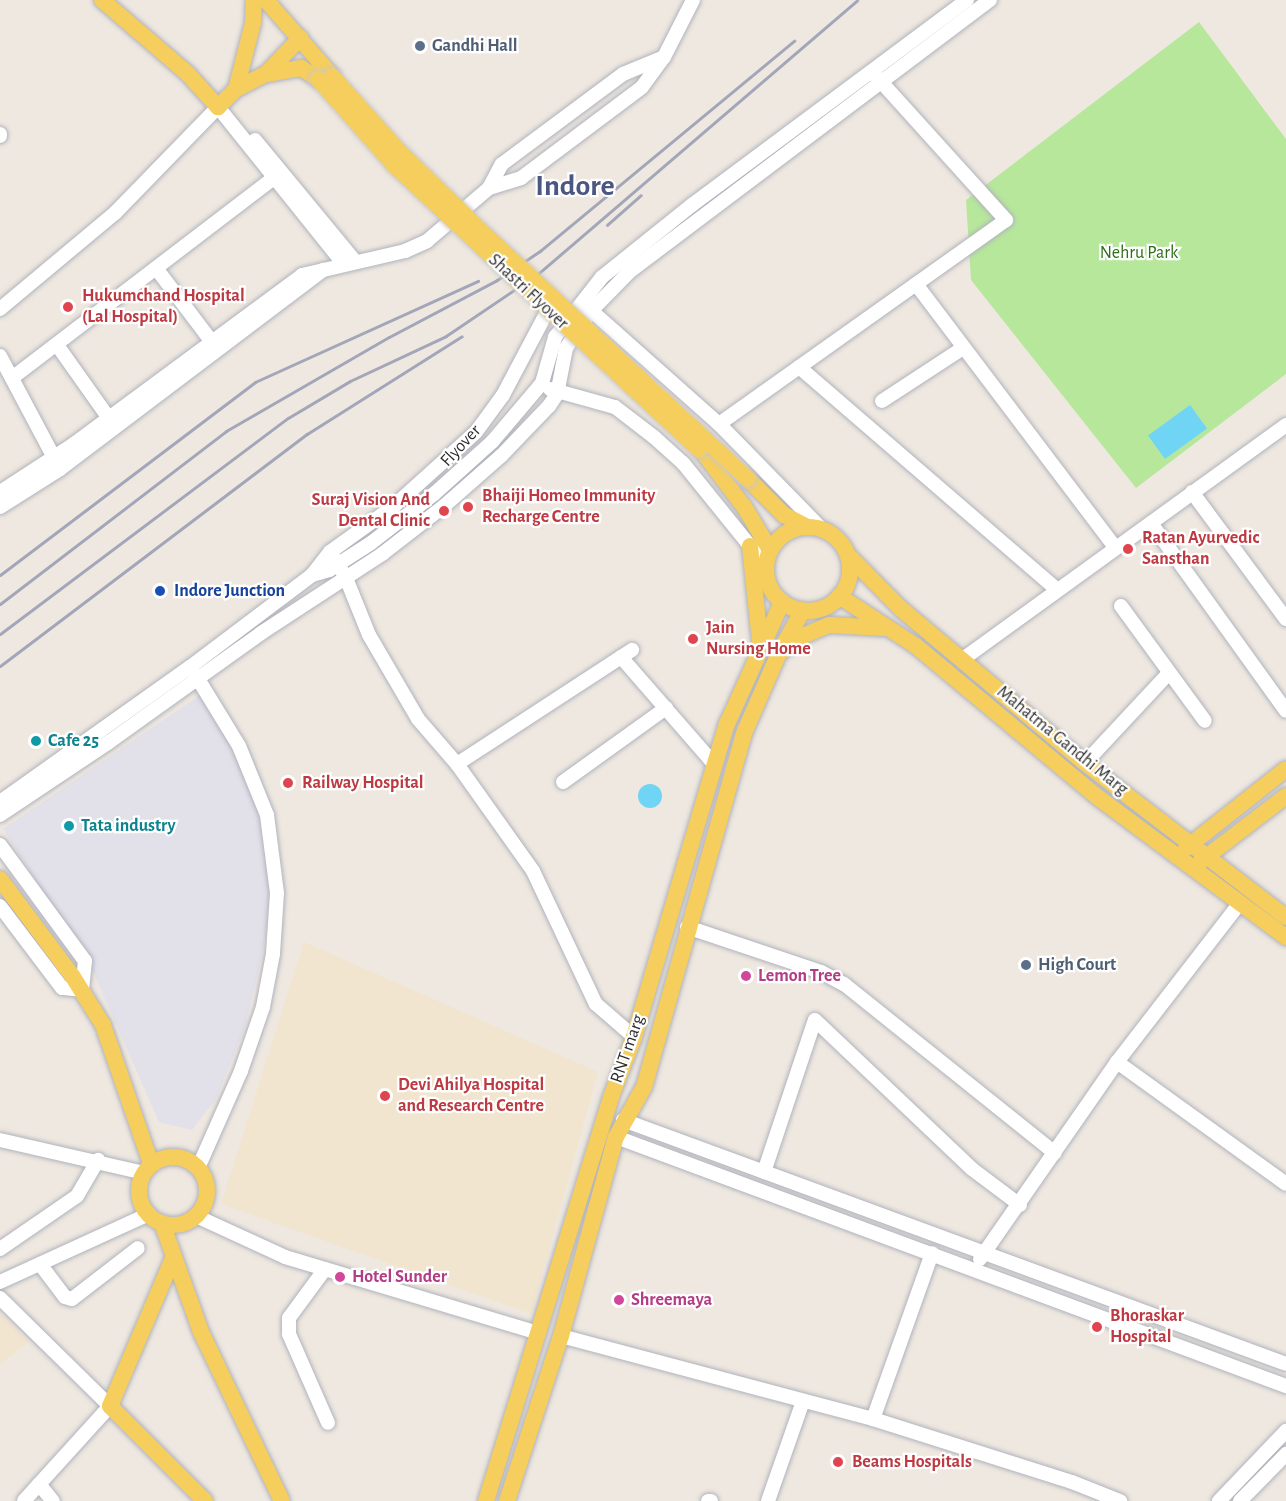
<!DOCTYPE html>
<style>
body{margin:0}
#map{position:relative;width:1286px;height:1501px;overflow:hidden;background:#efe8e0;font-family:"Alegreya Sans",sans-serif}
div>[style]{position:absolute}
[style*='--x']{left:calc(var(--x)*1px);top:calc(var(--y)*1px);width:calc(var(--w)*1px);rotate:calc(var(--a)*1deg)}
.industrial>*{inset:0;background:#e2e0e8}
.education>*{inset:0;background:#f1e5cf}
.green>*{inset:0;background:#b7e79b}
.water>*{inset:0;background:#70d5f4;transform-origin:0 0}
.round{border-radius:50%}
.roads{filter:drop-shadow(0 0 2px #b0b3bd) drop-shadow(0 0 2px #b0b3bd)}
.minor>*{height:14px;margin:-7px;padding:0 7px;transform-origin:7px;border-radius:7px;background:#fff}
.major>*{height:16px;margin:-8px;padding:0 8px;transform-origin:8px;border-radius:8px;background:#f6ce5d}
.major>.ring{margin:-8px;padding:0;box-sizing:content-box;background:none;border:16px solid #f6ce5d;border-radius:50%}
.rail>*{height:3px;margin:-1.5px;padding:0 1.5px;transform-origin:1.5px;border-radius:1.5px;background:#a2a6b8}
.bridges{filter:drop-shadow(0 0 2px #c8c8c8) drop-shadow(0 0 2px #c8c8c8)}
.major-bridge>*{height:16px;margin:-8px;padding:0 8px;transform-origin:8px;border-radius:8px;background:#f6ce5d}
.dots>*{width:16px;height:16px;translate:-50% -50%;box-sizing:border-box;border:3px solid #fff;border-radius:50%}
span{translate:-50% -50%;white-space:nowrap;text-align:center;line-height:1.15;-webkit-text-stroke:4.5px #fff;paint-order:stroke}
.service-label{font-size:18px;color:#4e5e75;font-weight:700}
.left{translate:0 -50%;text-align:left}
.park-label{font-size:18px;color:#2d7018}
.street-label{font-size:18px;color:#2d2d2d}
.health-label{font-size:18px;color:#be3a42;font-weight:700}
.right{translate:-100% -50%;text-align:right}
.transit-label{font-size:18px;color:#164399;font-weight:700}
.culture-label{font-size:18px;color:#0d838f;font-weight:700}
.hotel-label{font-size:18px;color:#b23c85;font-weight:700}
.town-label{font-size:30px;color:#4b5681;font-weight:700}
</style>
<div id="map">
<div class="industrial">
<i style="clip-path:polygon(203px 693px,233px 747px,257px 807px,271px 892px,263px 951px,245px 1027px,216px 1099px,192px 1130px,159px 1122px,90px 965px,3px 829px)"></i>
</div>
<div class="education">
<i style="clip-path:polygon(304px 942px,598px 1072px,531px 1314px,221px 1204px)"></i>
<i style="clip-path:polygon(0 1314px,29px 1342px,0 1364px)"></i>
</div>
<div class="green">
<i style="clip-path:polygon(1199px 22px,1286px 139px,1286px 374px,1136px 488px,971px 280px,966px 200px)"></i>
</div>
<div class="water">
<i style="left:1190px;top:405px;width:29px;height:52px;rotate:54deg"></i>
<i class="round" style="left:638px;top:784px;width:24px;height:24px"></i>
</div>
<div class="roads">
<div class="minor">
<i style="--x:0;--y:134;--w:2;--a:90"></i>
<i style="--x:255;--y:140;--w:156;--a:50.5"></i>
<i style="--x:489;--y:188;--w:34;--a:-17"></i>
<i style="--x:521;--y:178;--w:151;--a:-36.9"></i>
<i style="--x:642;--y:87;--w:37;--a:-54"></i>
<i style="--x:664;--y:57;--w:64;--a:-63"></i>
<i style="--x:156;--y:268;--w:93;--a:52.9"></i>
<i style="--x:916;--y:284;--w:328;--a:52.9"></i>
<i style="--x:586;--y:306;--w:178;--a:41.6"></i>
<i style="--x:719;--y:424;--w:147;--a:45.6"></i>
<i style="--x:0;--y:309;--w:150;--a:-39.9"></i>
<i style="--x:115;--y:213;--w:148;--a:-45.8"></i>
<i style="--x:218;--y:107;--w:200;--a:51.3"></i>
<i style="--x:57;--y:345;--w:88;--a:54.7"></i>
<i style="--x:0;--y:356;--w:123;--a:62"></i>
<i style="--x:799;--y:367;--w:340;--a:40.8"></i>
<i style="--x:12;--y:378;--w:330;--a:-37.4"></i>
<i style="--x:550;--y:389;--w:67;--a:15.5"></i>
<i style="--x:615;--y:407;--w:49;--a:37.6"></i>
<i style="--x:654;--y:437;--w:39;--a:42"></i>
<i style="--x:683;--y:463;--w:132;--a:51.1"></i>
<i style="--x:882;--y:401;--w:97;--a:-33.2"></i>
<i style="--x:719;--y:424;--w:352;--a:-35.4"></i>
<i style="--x:1006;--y:220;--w:195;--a:-132.1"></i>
<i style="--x:0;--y:492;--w:88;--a:-33"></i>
<i style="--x:74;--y:444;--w:284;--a:-36.5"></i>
<i style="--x:302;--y:275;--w:106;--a:-13.1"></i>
<i style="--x:405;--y:251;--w:24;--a:-24"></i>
<i style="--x:427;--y:241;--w:82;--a:-40.5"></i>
<i style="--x:489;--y:188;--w:27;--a:-62"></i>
<i style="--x:502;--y:164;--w:151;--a:-36.6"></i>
<i style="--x:623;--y:74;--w:44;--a:-22.5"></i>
<i style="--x:1192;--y:492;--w:158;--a:53.5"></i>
<i style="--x:0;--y:507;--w:71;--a:-32.3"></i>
<i style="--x:60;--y:469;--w:330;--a:-37.1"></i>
<i style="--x:1151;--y:523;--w:231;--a:54.3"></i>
<i style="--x:330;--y:552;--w:31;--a:58"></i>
<i style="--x:346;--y:578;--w:61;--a:68"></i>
<i style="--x:369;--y:635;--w:97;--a:59.7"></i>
<i style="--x:418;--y:719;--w:60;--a:49.1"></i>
<i style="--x:457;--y:764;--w:131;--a:54.6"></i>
<i style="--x:533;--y:871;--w:147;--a:64.7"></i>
<i style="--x:596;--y:1004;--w:50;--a:41"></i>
<i style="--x:312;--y:575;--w:29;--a:-52"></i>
<i style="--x:330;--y:552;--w:79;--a:-35.7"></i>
<i style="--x:394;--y:506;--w:110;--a:-42.1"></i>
<i style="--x:476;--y:432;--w:46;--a:-53.9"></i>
<i style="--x:503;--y:395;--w:96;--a:-62.1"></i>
<i style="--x:1121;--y:606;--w:142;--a:53.9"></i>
<i style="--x:621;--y:657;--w:143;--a:49"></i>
<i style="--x:963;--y:659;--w:399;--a:-35.9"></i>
<i style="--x:195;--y:674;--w:84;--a:58.6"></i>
<i style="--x:239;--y:746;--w:74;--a:67.9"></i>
<i style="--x:267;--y:815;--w:79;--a:82.7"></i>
<i style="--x:277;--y:893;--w:61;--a:93.8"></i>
<i style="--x:273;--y:954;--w:54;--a:100.7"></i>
<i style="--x:263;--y:1007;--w:68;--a:109"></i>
<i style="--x:241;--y:1071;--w:106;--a:113.9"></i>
<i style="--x:1085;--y:763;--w:122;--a:-47"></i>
<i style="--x:457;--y:764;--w:209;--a:-33.1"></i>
<i style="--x:563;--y:782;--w:127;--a:-35.7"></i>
<i style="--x:0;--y:802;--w:233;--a:-35.4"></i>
<i style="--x:190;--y:667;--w:153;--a:-37"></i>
<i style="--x:312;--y:575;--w:18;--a:-16"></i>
<i style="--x:329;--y:570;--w:50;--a:-32.7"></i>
<i style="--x:371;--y:543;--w:80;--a:-37.9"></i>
<i style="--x:434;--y:494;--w:78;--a:-41.9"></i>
<i style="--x:492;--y:442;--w:77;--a:-49.7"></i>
<i style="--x:542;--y:383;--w:48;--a:-74.2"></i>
<i style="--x:555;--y:337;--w:76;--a:-51.9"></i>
<i style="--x:602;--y:277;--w:115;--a:-38.7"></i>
<i style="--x:692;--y:205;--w:343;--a:-36.7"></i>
<i style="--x:0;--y:815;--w:131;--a:-33.8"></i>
<i style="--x:109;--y:742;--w:187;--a:-35.6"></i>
<i style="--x:261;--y:633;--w:145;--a:-33.1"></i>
<i style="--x:382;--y:554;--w:78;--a:-37.7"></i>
<i style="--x:444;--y:506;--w:76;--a:-41.3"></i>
<i style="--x:501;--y:456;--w:69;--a:-46.2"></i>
<i style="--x:549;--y:406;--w:14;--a:-56"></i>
<i style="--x:557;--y:394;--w:47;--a:-78.9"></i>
<i style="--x:566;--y:348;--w:45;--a:-56"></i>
<i style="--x:591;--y:311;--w:54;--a:-45.7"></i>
<i style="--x:629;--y:272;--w:452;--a:-37"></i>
<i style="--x:0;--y:845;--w:144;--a:53.8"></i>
<i style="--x:85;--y:961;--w:29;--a:96"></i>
<i style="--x:82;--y:990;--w:20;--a:-174"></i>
<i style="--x:62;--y:988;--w:103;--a:-127.1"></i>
<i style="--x:687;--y:927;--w:141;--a:18.6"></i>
<i style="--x:821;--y:972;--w:26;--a:28"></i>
<i style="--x:844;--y:984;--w:270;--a:38.7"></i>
<i style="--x:1117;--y:1062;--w:208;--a:35.8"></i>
<i style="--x:623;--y:1120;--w:706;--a:20.2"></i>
<i style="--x:616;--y:1137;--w:715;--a:20.39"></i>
<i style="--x:0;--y:1140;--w:148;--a:12.9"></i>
<i style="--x:764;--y:1172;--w:160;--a:-71.5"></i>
<i style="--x:815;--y:1020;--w:216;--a:43.5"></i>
<i style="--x:972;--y:1169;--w:60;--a:36.9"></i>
<i style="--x:196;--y:1216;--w:98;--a:24.7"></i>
<i style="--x:285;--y:1257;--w:264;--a:16.7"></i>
<i style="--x:0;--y:1249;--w:93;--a:-34.5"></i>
<i style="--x:77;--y:1196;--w:42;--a:-59.7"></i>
<i style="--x:980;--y:1259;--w:240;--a:-55.2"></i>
<i style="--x:1117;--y:1062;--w:201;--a:-52.3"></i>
<i style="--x:40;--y:1264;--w:41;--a:52.9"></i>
<i style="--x:65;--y:1297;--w:7;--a:16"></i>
<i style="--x:72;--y:1299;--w:83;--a:-37.7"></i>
<i style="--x:325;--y:1269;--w:61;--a:126.3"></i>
<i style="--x:289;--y:1318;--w:16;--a:90"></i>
<i style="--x:289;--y:1334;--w:97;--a:66.3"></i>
<i style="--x:0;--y:1282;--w:164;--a:-24.5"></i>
<i style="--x:0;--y:1298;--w:154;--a:44.5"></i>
<i style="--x:110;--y:1406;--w:128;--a:132.2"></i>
<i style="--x:561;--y:1336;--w:323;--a:14.9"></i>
<i style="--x:873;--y:1419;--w:209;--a:17.6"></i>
<i style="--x:1072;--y:1482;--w:52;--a:21.6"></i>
<i style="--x:873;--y:1419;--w:176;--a:-70.4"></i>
<i style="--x:39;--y:1484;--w:22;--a:51"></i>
<i style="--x:708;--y:1501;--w:3;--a:0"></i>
<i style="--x:768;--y:1501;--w:106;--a:-70.7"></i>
<i style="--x:1219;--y:1501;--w:97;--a:-46.3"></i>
<i style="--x:1240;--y:1501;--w:66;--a:-45.6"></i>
</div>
<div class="major">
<i style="--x:102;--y:0;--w:113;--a:40.7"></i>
<i style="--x:188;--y:74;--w:45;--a:47.7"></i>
<i style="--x:218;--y:107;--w:25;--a:-45"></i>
<i style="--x:236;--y:89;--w:34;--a:-27"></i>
<i style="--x:266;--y:74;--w:50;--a:-46.6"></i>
<i style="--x:266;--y:0;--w:101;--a:49"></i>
<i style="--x:267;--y:74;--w:35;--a:-10"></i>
<i style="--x:301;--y:68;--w:20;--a:33"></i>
<i style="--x:236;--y:89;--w:68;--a:-75.6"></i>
<i style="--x:253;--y:23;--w:23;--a:-88"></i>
<i style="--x:702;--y:451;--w:71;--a:53"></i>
<i style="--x:745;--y:508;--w:49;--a:59.2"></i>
<i style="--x:748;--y:479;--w:51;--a:45"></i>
<i style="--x:784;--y:515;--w:25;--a:27"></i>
<i class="ring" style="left:766px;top:527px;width:68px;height:68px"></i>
<i style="--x:750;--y:546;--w:96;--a:84"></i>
<i style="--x:847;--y:554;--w:76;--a:45.5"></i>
<i style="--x:900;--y:608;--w:241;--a:40"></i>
<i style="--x:1085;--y:763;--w:253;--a:37.5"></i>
<i style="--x:839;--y:596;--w:92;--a:33"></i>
<i style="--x:916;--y:646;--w:234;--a:39.8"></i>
<i style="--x:1096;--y:796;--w:237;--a:36.6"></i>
<i style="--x:783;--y:650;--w:27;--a:-34"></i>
<i style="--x:805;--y:635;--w:26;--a:-23"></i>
<i style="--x:829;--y:625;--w:56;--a:3.1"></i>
<i style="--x:1186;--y:848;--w:127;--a:-38.3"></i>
<i style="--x:1201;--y:861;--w:107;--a:-37.4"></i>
<i style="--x:0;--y:879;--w:122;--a:53.3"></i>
<i style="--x:73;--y:977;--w:57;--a:58"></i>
<i style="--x:103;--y:1025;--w:147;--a:70.9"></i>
<i class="ring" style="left:139px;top:1157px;width:52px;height:52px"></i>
<i style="--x:162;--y:1223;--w:116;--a:70.3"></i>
<i style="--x:201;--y:1332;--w:187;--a:64.4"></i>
<i style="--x:174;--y:1256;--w:163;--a:113.1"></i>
<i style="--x:110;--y:1406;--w:134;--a:45"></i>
<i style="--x:486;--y:1501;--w:423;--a:-72.8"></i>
<i style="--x:611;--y:1097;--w:64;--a:-69"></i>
<i style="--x:634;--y:1037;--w:327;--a:-73.5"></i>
<i style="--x:727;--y:724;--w:134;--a:-65.7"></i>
<i style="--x:507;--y:1501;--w:174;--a:-71.9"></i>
<i style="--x:561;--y:1336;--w:206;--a:-74.6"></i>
<i style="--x:616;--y:1137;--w:57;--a:-60.8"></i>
<i style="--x:644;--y:1087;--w:370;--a:-74.2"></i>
<i style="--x:745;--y:731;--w:85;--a:-66.4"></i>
<i style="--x:779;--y:653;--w:49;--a:-60.8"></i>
</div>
</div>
<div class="rail">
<i style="--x:607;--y:225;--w:45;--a:-41.4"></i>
<i style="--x:0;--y:575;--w:320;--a:-37.1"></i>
<i style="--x:255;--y:382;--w:245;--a:-24.4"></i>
<i style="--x:0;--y:604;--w:285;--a:-37.4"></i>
<i style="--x:226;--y:431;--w:188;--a:-30"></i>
<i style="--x:389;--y:337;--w:122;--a:-27.8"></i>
<i style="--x:497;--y:280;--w:52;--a:-34"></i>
<i style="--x:540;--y:251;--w:330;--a:-39.6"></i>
<i style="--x:0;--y:634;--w:360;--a:-36.9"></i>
<i style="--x:288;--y:418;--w:72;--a:-30.8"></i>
<i style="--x:350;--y:381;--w:106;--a:-25.1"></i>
<i style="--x:446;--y:336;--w:112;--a:-34.1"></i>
<i style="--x:539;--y:273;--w:419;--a:-40.6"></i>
<i style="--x:0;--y:666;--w:385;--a:-37.1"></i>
<i style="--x:307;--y:434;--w:183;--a:-32.3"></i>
</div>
<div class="bridges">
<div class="major-bridge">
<i style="--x:332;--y:76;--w:98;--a:48.3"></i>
<i style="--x:397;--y:149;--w:115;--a:44.3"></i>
<i style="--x:479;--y:229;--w:367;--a:42.9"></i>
<i style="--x:318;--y:79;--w:115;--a:48.5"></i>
<i style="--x:394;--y:165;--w:417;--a:43"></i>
</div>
</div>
<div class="dots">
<i style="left:420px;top:46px;background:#5c6f8a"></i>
<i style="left:68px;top:307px;background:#e0444e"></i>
<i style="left:468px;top:507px;background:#e0444e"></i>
<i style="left:444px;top:511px;background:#e0444e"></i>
<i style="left:1128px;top:549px;background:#e0444e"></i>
<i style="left:160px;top:591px;background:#1a4fb4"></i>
<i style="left:693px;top:639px;background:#e0444e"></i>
<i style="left:36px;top:741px;background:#0f9aa8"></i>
<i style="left:288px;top:783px;background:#e0444e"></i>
<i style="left:69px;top:826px;background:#0f9aa8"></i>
<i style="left:1026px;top:965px;background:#5c6f8a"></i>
<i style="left:746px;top:976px;background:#d1479c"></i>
<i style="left:385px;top:1096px;background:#e0444e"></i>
<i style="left:340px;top:1277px;background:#d1479c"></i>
<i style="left:619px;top:1300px;background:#d1479c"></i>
<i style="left:1097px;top:1327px;background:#e0444e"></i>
<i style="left:838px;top:1462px;background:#e0444e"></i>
</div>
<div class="service-label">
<span class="left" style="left:432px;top:46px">Gandhi Hall</span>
<span class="left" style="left:1038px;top:965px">High Court</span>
</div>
<div class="park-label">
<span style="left:1139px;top:253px">Nehru Park</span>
</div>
<div class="street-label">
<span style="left:528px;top:292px;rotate:43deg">Shastri Flyover</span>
<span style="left:461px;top:446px;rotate:-47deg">Flyover</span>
<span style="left:1062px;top:741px;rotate:39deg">Mahatma Gandhi Marg</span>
<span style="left:628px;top:1049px;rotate:-71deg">RNT marg</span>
</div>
<div class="health-label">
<span class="left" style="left:82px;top:307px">Hukumchand Hospital<br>(Lal Hospital)</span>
<span class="left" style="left:482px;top:507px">Bhaiji Homeo Immunity<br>Recharge Centre</span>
<span class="right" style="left:430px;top:511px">Suraj Vision And<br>Dental Clinic</span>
<span class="left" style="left:1142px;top:549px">Ratan Ayurvedic<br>Sansthan</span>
<span class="left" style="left:706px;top:639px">Jain<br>Nursing Home</span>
<span class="left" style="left:302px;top:783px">Railway Hospital</span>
<span class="left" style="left:398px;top:1096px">Devi Ahilya Hospital<br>and Research Centre</span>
<span class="left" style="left:1110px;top:1327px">Bhoraskar<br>Hospital</span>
<span class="left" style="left:852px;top:1462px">Beams Hospitals</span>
</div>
<div class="transit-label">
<span class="left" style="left:174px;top:591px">Indore Junction</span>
</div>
<div class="culture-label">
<span class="left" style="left:48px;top:741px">Cafe 25</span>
<span class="left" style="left:81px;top:826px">Tata industry</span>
</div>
<div class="hotel-label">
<span class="left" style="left:758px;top:976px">Lemon Tree</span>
<span class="left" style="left:352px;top:1277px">Hotel Sunder</span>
<span class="left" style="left:631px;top:1300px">Shreemaya</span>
</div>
<div class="town-label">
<span style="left:575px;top:186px">Indore</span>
</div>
</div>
